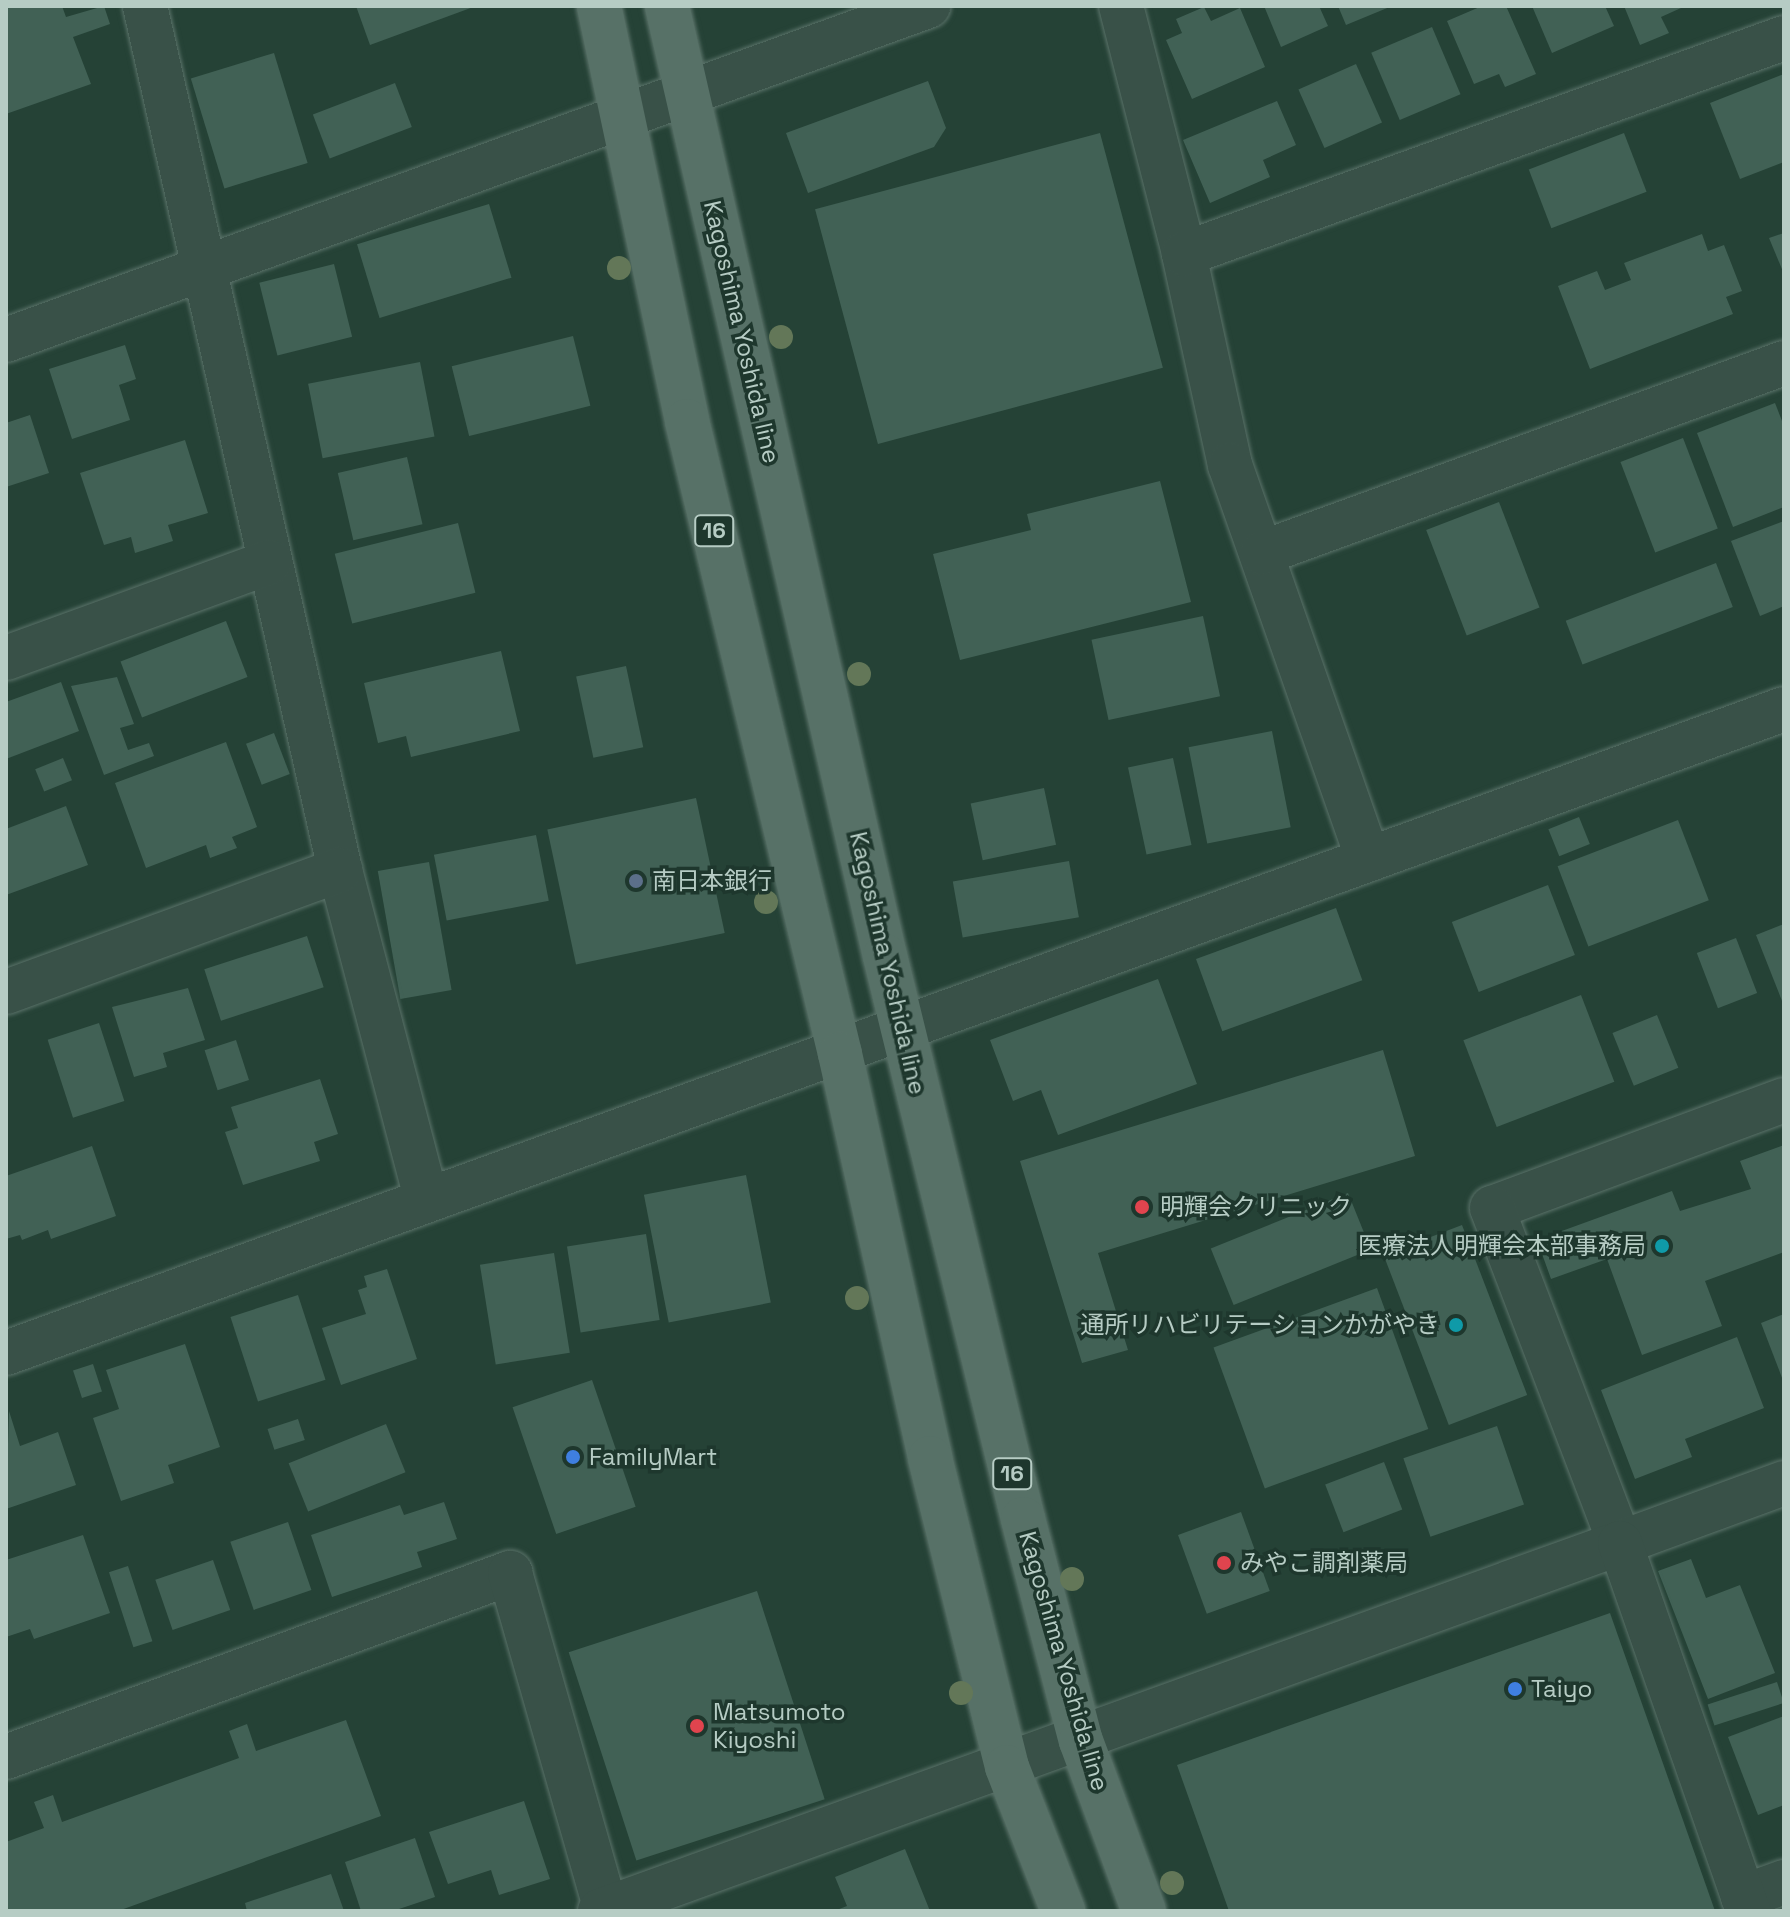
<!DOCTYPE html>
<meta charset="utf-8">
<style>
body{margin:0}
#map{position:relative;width:1790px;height:1917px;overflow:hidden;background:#254236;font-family:"Space Grotesk","Noto Sans JP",sans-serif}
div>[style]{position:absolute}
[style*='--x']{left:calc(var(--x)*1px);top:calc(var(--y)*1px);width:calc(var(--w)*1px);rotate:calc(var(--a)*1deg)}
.building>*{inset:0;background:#416155;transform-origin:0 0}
.roads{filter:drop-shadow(0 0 2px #5a7269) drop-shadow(0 0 2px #5a7269)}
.minor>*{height:44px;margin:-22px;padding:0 22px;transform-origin:22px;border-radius:22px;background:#395148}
.primary>*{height:44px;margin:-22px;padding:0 22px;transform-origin:22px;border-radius:22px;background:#577167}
.trees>*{width:24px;height:24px;margin:-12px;border-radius:50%;background:#637758}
.dots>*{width:22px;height:22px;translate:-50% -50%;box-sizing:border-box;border:4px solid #1e372d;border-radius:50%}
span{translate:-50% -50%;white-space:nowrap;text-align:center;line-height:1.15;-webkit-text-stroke:7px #1e372d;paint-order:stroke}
.shield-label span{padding:2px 6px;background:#1e372d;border:2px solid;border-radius:6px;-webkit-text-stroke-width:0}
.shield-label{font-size:22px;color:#b6ccc4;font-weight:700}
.street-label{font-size:24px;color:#b6ccc4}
.poi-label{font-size:24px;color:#b6ccc4}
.left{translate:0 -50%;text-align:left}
.right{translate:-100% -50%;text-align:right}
.frame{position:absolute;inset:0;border:8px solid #b6ccc4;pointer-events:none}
</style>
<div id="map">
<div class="building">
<i style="clip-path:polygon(6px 6px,62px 6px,66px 17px,104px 6px,110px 24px,73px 37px,91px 84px,6px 114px)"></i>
<i style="clip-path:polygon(356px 6px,476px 6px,370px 45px)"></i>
<i style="clip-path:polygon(1264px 6px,1319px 6px,1328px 26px,1281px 47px)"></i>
<i style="clip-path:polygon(1338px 6px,1392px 6px,1346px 25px)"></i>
<i style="clip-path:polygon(1482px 6px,1506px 6px,1536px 74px,1505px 87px,1499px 74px,1474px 84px,1447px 21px)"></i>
<i style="clip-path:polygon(1532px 6px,1605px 6px,1614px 26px,1552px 53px)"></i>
<i style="clip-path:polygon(1624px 6px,1680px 6px,1681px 8px,1661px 17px,1669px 33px,1640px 45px)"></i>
<i style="clip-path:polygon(1204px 7px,1211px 21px,1240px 8px,1265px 67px,1192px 99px,1166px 40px,1182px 33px,1176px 19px)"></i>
<i style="left:1432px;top:27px;width:73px;height:66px;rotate:67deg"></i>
<i style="left:274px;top:53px;width:115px;height:87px;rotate:73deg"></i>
<i style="left:1356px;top:64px;width:64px;height:63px;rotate:66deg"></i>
<i style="clip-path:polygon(1784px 74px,1784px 162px,1740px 179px,1710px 103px)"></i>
<i style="clip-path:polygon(928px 81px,946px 128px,934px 147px,808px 193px,786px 133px)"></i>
<i style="left:395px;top:83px;width:47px;height:88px;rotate:69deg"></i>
<i style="clip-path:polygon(1277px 101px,1296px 145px,1263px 160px,1270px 177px,1210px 203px,1183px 140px)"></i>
<i style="left:1100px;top:133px;width:243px;height:295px;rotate:75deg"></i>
<i style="left:1624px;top:133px;width:63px;height:102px;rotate:69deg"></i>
<i style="left:489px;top:204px;width:77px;height:138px;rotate:73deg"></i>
<i style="clip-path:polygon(1784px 233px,1784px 274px,1769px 238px)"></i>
<i style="clip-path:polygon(1702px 234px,1708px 251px,1724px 245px,1742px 291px,1726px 297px,1733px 314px,1590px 369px,1558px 286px,1597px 271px,1605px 290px,1631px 280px,1624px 263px)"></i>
<i style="left:334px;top:264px;width:75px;height:77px;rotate:76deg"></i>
<i style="left:573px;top:336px;width:72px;height:125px;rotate:76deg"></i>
<i style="clip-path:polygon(125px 345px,136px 379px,119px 385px,130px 420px,72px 439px,49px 369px)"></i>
<i style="left:420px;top:362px;width:76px;height:114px;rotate:79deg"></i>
<i style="clip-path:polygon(1775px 403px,1784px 426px,1784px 507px,1733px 527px,1697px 433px)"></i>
<i style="clip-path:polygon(30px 415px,49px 473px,6px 487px,6px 423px)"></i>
<i style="left:1683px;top:438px;width:97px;height:67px;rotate:69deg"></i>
<i style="clip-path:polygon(185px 440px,208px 513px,168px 525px,173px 541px,135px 553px,131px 537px,104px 545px,80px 473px)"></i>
<i style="left:407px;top:457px;width:69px;height:71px;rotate:77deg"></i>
<i style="clip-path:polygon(1160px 481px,1191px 602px,960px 660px,933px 554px,1031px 530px,1027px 514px)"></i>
<i style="left:1499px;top:502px;width:113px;height:78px;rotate:69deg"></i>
<i style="clip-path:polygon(1784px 521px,1784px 606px,1760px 616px,1731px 541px)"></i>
<i style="left:458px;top:523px;width:72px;height:127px;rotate:76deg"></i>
<i style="left:1716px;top:563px;width:47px;height:161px;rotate:69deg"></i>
<i style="left:1203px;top:616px;width:82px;height:114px;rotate:78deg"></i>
<i style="left:226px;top:621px;width:60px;height:113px;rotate:69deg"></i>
<i style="clip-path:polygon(501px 651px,520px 731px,411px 757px,406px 736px,378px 743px,364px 683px)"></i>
<i style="left:626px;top:666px;width:83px;height:51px;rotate:78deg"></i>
<i style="clip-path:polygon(117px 677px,134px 724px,120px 728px,128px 750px,149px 743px,154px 756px,104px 775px,71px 686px)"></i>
<i style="clip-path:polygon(61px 682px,79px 731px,6px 759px,6px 702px)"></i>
<i style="left:1272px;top:731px;width:98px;height:85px;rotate:79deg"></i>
<i style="left:274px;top:733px;width:44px;height:30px;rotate:69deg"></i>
<i style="clip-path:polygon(226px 742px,257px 827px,232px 837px,237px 848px,210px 858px,206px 845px,146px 868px,115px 783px)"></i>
<i style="left:63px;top:758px;width:24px;height:30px;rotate:68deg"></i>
<i style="left:1173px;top:758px;width:89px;height:46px;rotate:78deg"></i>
<i style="left:1044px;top:788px;width:58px;height:75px;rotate:78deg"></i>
<i style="left:696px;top:798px;width:138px;height:152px;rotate:78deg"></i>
<i style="clip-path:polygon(66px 806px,88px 865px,6px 895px,6px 829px)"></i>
<i style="left:1579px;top:817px;width:29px;height:33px;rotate:68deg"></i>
<i style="left:1678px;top:820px;width:86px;height:129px;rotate:69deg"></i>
<i style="left:536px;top:835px;width:67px;height:104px;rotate:79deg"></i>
<i style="left:1069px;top:861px;width:57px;height:118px;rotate:80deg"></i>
<i style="left:429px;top:862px;width:130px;height:52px;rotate:80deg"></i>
<i style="left:1548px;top:885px;width:75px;height:103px;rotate:69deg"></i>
<i style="left:1336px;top:908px;width:77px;height:149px;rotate:70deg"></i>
<i style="clip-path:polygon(1784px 924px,1784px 1006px,1756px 935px)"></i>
<i style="left:307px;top:936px;width:54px;height:108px;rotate:72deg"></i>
<i style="left:1736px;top:938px;width:59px;height:42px;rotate:69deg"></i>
<i style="clip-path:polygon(1158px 979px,1197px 1084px,1058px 1135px,1041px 1090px,1013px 1101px,990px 1040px)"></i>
<i style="clip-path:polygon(188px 988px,205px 1040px,163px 1053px,167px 1067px,134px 1077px,112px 1007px)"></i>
<i style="left:1581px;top:995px;width:93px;height:126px;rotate:69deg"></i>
<i style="left:1657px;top:1015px;width:57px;height:48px;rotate:68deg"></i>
<i style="left:99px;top:1023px;width:82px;height:54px;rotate:72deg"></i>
<i style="left:236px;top:1040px;width:42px;height:33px;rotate:72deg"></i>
<i style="clip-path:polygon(1383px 1050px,1415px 1156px,1098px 1253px,1128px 1350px,1082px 1363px,1020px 1161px)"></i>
<i style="clip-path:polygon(320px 1079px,338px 1134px,314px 1142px,320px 1161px,243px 1185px,225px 1132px,238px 1128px,231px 1107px)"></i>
<i style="clip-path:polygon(1784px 1145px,1784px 1252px,1705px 1281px,1722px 1326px,1642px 1355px,1607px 1259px,1551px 1279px,1537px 1240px,1672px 1191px,1680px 1211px,1751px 1189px,1740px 1161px)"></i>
<i style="clip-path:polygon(92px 1146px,116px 1216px,51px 1239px,48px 1230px,22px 1240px,20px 1235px,6px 1239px,6px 1176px)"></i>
<i style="left:746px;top:1175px;width:130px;height:104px;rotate:79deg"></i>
<i style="left:1348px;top:1193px;width:61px;height:148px;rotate:68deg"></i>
<i style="left:1462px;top:1225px;width:182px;height:84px;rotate:69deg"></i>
<i style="left:646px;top:1234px;width:87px;height:80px;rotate:81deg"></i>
<i style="left:554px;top:1253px;width:101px;height:75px;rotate:81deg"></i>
<i style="clip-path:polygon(387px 1269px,417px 1359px,341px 1385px,322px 1328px,366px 1314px,358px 1290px,367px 1287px,364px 1276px)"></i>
<i style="left:1377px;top:1288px;width:150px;height:174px;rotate:70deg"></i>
<i style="left:298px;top:1295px;width:89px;height:71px;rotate:72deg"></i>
<i style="clip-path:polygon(1784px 1314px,1784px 1383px,1761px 1323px)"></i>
<i style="clip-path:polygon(1737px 1337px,1764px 1408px,1685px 1439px,1692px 1457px,1635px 1479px,1601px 1390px)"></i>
<i style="clip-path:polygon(185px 1344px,220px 1447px,168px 1465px,174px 1483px,121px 1501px,93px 1418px,119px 1409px,106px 1370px)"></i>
<i style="left:93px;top:1364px;width:29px;height:21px;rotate:72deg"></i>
<i style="left:592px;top:1380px;width:134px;height:84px;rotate:71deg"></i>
<i style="clip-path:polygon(9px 1411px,20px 1446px,58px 1432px,76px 1485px,6px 1509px)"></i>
<i style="left:298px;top:1419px;width:22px;height:32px;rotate:72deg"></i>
<i style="left:386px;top:1424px;width:52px;height:105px;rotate:68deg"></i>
<i style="left:1497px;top:1426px;width:83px;height:99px;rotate:71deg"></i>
<i style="left:1384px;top:1462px;width:51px;height:63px;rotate:69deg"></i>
<i style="clip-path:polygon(444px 1502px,457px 1539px,417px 1552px,422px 1567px,332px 1597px,311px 1535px,400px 1505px,404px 1515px)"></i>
<i style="left:1241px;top:1512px;width:84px;height:67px;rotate:70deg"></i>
<i style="left:288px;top:1522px;width:72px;height:61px;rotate:71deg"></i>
<i style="clip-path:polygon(83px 1535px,110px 1613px,34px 1639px,30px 1629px,6px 1637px,6px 1560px)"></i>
<i style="clip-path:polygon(1691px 1559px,1706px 1598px,1740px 1585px,1775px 1673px,1708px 1699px,1658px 1571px)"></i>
<i style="left:213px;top:1560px;width:53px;height:61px;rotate:71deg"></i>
<i style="left:128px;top:1566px;width:79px;height:20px;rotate:72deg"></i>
<i style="left:757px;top:1591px;width:219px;height:198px;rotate:72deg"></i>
<i style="clip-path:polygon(1610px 1613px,1715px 1911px,1229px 1911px,1177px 1765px)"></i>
<i style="left:1777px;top:1682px;width:22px;height:73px;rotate:72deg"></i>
<i style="clip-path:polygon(1784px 1716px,1784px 1805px,1758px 1815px,1728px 1737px)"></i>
<i style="clip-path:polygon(346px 1720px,381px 1816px,118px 1911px,6px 1911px,6px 1842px,44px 1828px,34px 1802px,53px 1795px,62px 1822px,239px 1758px,229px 1731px,247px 1724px,256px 1751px)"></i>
<i style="clip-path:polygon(524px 1801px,550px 1879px,499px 1895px,491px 1870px,448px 1884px,429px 1832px)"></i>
<i style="clip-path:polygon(415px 1838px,435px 1897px,393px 1911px,361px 1911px,345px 1862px)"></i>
<i style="clip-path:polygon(905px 1849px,930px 1911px,834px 1911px,847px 1906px,835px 1877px)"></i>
<i style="clip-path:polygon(331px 1874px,344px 1911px,247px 1911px,245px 1903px)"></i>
</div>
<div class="roads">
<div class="minor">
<i style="--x:145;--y:6;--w:886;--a:77.28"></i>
<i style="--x:340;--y:870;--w:338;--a:75.3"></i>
<i style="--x:1121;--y:6;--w:256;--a:75.7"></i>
<i style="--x:1184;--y:254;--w:216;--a:77.7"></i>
<i style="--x:1230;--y:465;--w:418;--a:70.7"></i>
<i style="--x:1184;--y:254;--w:638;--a:-19.8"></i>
<i style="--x:6;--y:340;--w:981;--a:-19.91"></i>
<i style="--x:1262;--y:553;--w:556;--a:-20"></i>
<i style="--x:6;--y:658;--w:281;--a:-20"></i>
<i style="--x:6;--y:992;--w:356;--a:-20.1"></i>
<i style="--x:1784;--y:1100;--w:311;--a:159.7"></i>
<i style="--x:1492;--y:1208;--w:359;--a:69.1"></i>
<i style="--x:1620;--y:1543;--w:175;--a:-20.1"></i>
<i style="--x:6;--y:1353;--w:1891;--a:-19.91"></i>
<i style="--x:6;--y:1757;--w:537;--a:-20.06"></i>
<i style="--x:510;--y:1573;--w:351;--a:74.1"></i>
<i style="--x:1743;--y:1897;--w:44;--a:-20.1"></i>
<i style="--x:600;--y:1911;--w:1084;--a:-19.84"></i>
<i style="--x:1620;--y:1543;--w:390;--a:70.8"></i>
</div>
<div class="primary">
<i style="--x:599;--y:6;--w:424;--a:78"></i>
<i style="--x:687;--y:421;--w:651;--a:76.41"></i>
<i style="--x:840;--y:1054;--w:414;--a:77.4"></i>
<i style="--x:930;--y:1458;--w:318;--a:76"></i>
<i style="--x:1007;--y:1767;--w:155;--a:68.7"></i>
<i style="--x:667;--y:6;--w:975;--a:77.08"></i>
<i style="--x:885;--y:956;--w:580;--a:76.23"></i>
<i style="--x:1023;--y:1519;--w:229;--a:75.4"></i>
<i style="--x:1081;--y:1741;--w:181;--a:69.7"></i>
</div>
</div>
<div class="trees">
<i style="left:619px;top:268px"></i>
<i style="left:781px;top:337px"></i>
<i style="left:859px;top:674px"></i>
<i style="left:766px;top:902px"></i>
<i style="left:857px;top:1298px"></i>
<i style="left:1072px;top:1579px"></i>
<i style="left:961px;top:1693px"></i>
<i style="left:1172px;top:1883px"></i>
</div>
<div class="dots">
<i style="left:636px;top:881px;background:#5c6f8a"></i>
<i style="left:1142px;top:1207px;background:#e0444e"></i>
<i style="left:1662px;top:1246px;background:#0f9aa8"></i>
<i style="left:1456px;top:1325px;background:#0f9aa8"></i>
<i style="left:573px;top:1457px;background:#3f7fe0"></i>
<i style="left:1224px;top:1563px;background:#e0444e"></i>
<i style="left:1515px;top:1689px;background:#3f7fe0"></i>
<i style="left:697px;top:1726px;background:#e0444e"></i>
</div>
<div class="shield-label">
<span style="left:714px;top:531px">16</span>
<span style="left:1012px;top:1474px">16</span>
</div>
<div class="street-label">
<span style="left:742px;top:332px;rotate:77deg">Kagoshima Yoshida line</span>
<span style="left:888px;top:963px;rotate:77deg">Kagoshima Yoshida line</span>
<span style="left:1064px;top:1661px;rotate:74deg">Kagoshima Yoshida line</span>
</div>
<div class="poi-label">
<span class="left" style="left:652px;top:881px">南日本銀行</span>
<span class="left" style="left:1160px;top:1207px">明輝会クリニック</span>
<span class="right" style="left:1646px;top:1246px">医療法人明輝会本部事務局</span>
<span class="right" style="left:1440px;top:1325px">通所リハビリテーションかがやき</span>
<span class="left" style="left:589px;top:1457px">FamilyMart</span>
<span class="left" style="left:1240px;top:1563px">みやこ調剤薬局</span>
<span class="left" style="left:1531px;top:1689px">Taiyo</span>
<span class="left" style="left:713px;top:1726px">Matsumoto<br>Kiyoshi</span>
</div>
<div class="frame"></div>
</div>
